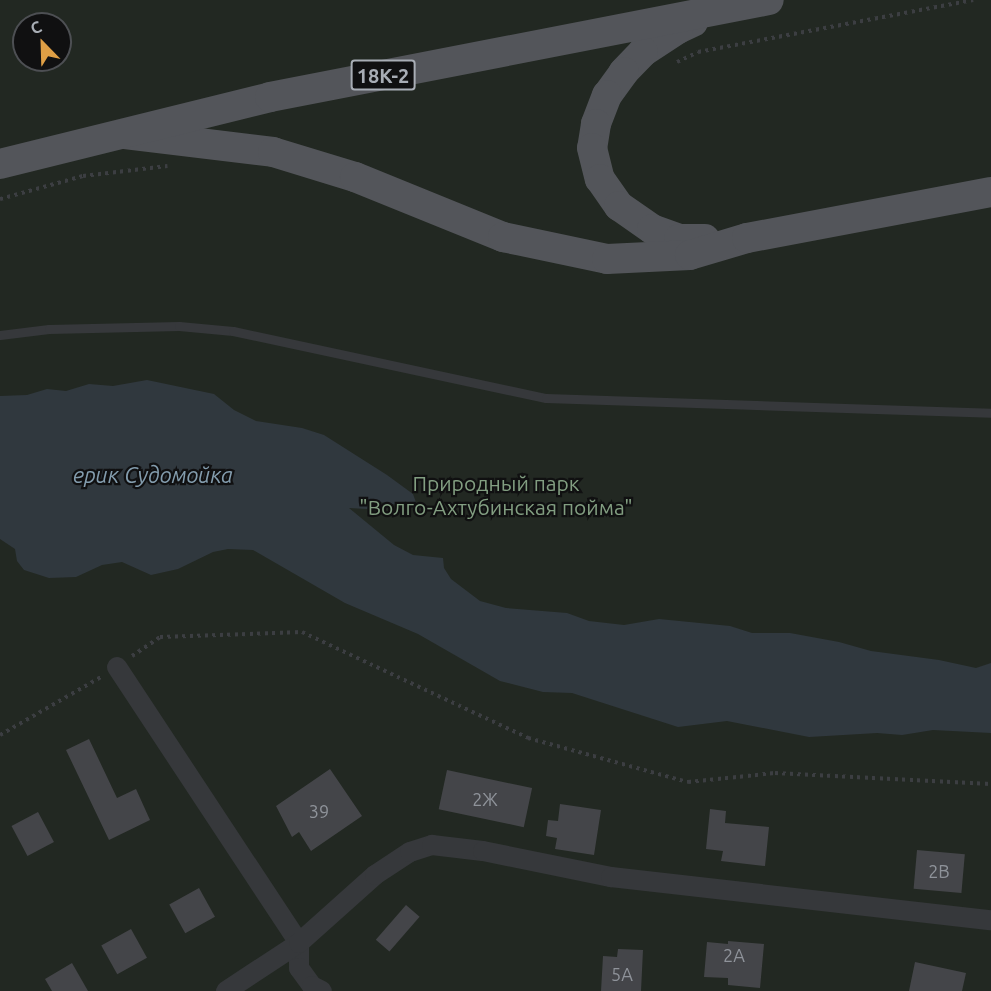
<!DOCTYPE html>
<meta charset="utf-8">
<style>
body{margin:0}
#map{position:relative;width:991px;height:991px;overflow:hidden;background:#151516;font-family:Ubuntu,sans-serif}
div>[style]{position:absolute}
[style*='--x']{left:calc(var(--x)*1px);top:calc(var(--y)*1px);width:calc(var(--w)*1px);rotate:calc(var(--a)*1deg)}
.green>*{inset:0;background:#222822}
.water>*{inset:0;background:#30383e}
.building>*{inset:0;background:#444549;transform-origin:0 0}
.path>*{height:4px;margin-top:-2px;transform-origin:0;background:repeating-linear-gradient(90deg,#3c3e42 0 3px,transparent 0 7.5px)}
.lane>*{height:9px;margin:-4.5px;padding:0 4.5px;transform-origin:4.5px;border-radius:4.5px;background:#36383b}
.street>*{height:20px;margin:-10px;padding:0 10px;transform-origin:10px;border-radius:10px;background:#36383b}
.primary>*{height:30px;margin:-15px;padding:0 15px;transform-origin:15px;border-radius:15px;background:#53555a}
span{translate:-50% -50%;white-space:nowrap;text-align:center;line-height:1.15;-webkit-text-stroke:4.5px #101011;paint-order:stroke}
.number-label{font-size:18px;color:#8f939a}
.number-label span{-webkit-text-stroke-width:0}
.shield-label span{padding:2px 4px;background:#101011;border:2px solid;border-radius:4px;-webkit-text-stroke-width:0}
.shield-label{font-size:20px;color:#a8adb5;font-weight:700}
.park-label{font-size:21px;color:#829e81}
.water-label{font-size:22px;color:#839cad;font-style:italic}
.north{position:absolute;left:12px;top:12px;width:60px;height:60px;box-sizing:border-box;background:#101011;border:2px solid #4d4f53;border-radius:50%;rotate:337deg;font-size:16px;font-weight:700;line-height:24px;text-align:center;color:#a8adb5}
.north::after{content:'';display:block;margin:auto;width:21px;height:27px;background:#df9f45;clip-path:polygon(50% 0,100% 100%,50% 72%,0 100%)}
</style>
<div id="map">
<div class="green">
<i style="clip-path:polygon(evenodd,0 0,991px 0,991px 991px,0 991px,0 0,24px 24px,60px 24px,60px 60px,24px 60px,24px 24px)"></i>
</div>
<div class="water">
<i style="clip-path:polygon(147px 380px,214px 394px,234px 410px,256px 421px,302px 428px,324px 435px,387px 475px,413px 494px,418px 508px,379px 502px,367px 509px,349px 508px,394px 545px,413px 555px,443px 558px,444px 568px,451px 579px,480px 601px,506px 608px,567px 613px,589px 621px,624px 625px,659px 619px,730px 626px,752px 633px,790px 633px,839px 642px,871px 651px,939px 660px,976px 668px,991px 663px,991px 733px,933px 730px,902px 735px,877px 733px,809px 737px,727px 721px,678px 727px,572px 693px,543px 692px,500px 681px,418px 634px,345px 603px,253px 550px,228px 549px,213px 552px,178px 569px,151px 575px,122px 562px,102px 565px,76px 577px,49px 578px,24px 570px,17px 561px,15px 549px,0 539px,0 396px,27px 395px,47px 389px,66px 391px,89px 384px,113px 386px)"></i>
</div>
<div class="building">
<i style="clip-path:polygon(89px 739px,117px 798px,136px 789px,150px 820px,109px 840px,66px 750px)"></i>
<i style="clip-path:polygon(330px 769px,362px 816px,311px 851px,299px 832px,292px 837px,276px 806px)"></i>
<i style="left:447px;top:770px;width:87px;height:40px;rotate:12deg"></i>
<i style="clip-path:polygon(560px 804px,601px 810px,594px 855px,555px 849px,557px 838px,546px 836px,548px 820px,558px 821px)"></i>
<i style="clip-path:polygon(710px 809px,726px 811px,725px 823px,769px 827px,765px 866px,721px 861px,723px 851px,706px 849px)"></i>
<i style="left:38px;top:812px;width:34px;height:30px;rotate:62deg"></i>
<i style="left:917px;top:850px;width:48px;height:39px;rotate:5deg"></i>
<i style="left:199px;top:888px;width:33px;height:34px;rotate:61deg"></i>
<i style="left:406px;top:905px;width:18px;height:46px;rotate:41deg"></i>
<i style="left:131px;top:929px;width:33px;height:34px;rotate:61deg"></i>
<i style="clip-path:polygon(728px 941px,764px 944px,760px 988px,728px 985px,728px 978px,704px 977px,707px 942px,728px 944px)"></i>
<i style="clip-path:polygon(618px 949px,643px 950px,641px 991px,601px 991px,603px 956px,617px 957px)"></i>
<i style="clip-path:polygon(915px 962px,966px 973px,962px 991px,909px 991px)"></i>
<i style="clip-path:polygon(72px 963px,88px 991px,52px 991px,45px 979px)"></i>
</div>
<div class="path">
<i style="--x:677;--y:62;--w:23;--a:-25"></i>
<i style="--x:698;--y:52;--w:280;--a:-10.7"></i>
<i style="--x:0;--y:199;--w:86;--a:-15.5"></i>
<i style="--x:83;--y:176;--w:85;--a:-6.8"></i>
<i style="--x:132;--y:656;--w:34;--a:-34"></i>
<i style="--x:160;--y:637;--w:142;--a:-2"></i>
<i style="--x:302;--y:632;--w:250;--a:25.1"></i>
<i style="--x:528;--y:738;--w:166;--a:15.4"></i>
<i style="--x:688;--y:782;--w:87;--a:-5.9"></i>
<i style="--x:775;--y:773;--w:216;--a:2.9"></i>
<i style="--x:0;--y:735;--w:116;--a:-29.9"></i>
</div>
<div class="lane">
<i style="--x:0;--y:335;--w:49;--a:-7"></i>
<i style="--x:49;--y:329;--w:130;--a:-1.3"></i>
<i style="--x:179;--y:326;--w:54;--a:5.3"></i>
<i style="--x:233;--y:331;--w:320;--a:12.1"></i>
<i style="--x:546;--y:398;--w:445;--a:1.9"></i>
</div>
<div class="street">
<i style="--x:117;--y:667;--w:331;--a:56.6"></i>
<i style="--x:299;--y:943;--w:25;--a:90"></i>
<i style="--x:299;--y:968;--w:22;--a:54"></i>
<i style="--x:312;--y:986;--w:11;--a:27"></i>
<i style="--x:226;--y:991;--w:87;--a:-33.3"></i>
<i style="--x:299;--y:943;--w:102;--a:-41.8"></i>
<i style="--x:375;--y:875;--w:42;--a:-33.3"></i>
<i style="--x:410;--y:852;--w:23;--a:-18"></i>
<i style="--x:432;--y:845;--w:51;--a:6.7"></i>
<i style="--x:483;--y:851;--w:131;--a:11.5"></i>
<i style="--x:611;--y:877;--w:382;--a:6.5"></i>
</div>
<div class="primary">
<i style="--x:693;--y:22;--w:17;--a:155"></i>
<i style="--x:678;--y:29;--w:42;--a:146.7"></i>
<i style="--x:643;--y:52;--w:28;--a:134"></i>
<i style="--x:624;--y:72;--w:29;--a:126"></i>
<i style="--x:607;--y:95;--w:31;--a:111"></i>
<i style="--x:596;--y:124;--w:24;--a:99"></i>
<i style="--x:592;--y:148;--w:32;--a:76"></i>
<i style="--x:600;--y:179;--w:33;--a:55"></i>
<i style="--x:619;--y:206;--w:40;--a:34.9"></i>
<i style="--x:652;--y:229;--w:29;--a:20"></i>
<i style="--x:679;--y:239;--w:26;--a:0"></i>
<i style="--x:125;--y:134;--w:149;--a:6.9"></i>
<i style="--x:273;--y:152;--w:86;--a:17"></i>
<i style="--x:355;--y:177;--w:160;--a:22.1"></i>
<i style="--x:503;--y:237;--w:106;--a:11.9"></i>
<i style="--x:607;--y:259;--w:83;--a:-2.8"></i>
<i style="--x:690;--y:255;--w:59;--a:-16.6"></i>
<i style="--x:747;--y:238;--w:248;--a:-10.7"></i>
<i style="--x:0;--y:164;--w:278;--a:-13.9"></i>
<i style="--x:270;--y:97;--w:508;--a:-11"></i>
</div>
<div class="number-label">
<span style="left:485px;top:799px">2Ж</span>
<span style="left:319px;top:811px">39</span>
<span style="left:939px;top:871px">2В</span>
<span style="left:734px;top:955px">2А</span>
<span style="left:622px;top:974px">5А</span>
</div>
<div class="shield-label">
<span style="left:383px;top:75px">18К-2</span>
</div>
<div class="park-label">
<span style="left:496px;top:495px">Природный парк<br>"Волго-Ахтубинская пойма"</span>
</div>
<div class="water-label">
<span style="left:153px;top:475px">ерик Судомойка</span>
</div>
<div class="north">С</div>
</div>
